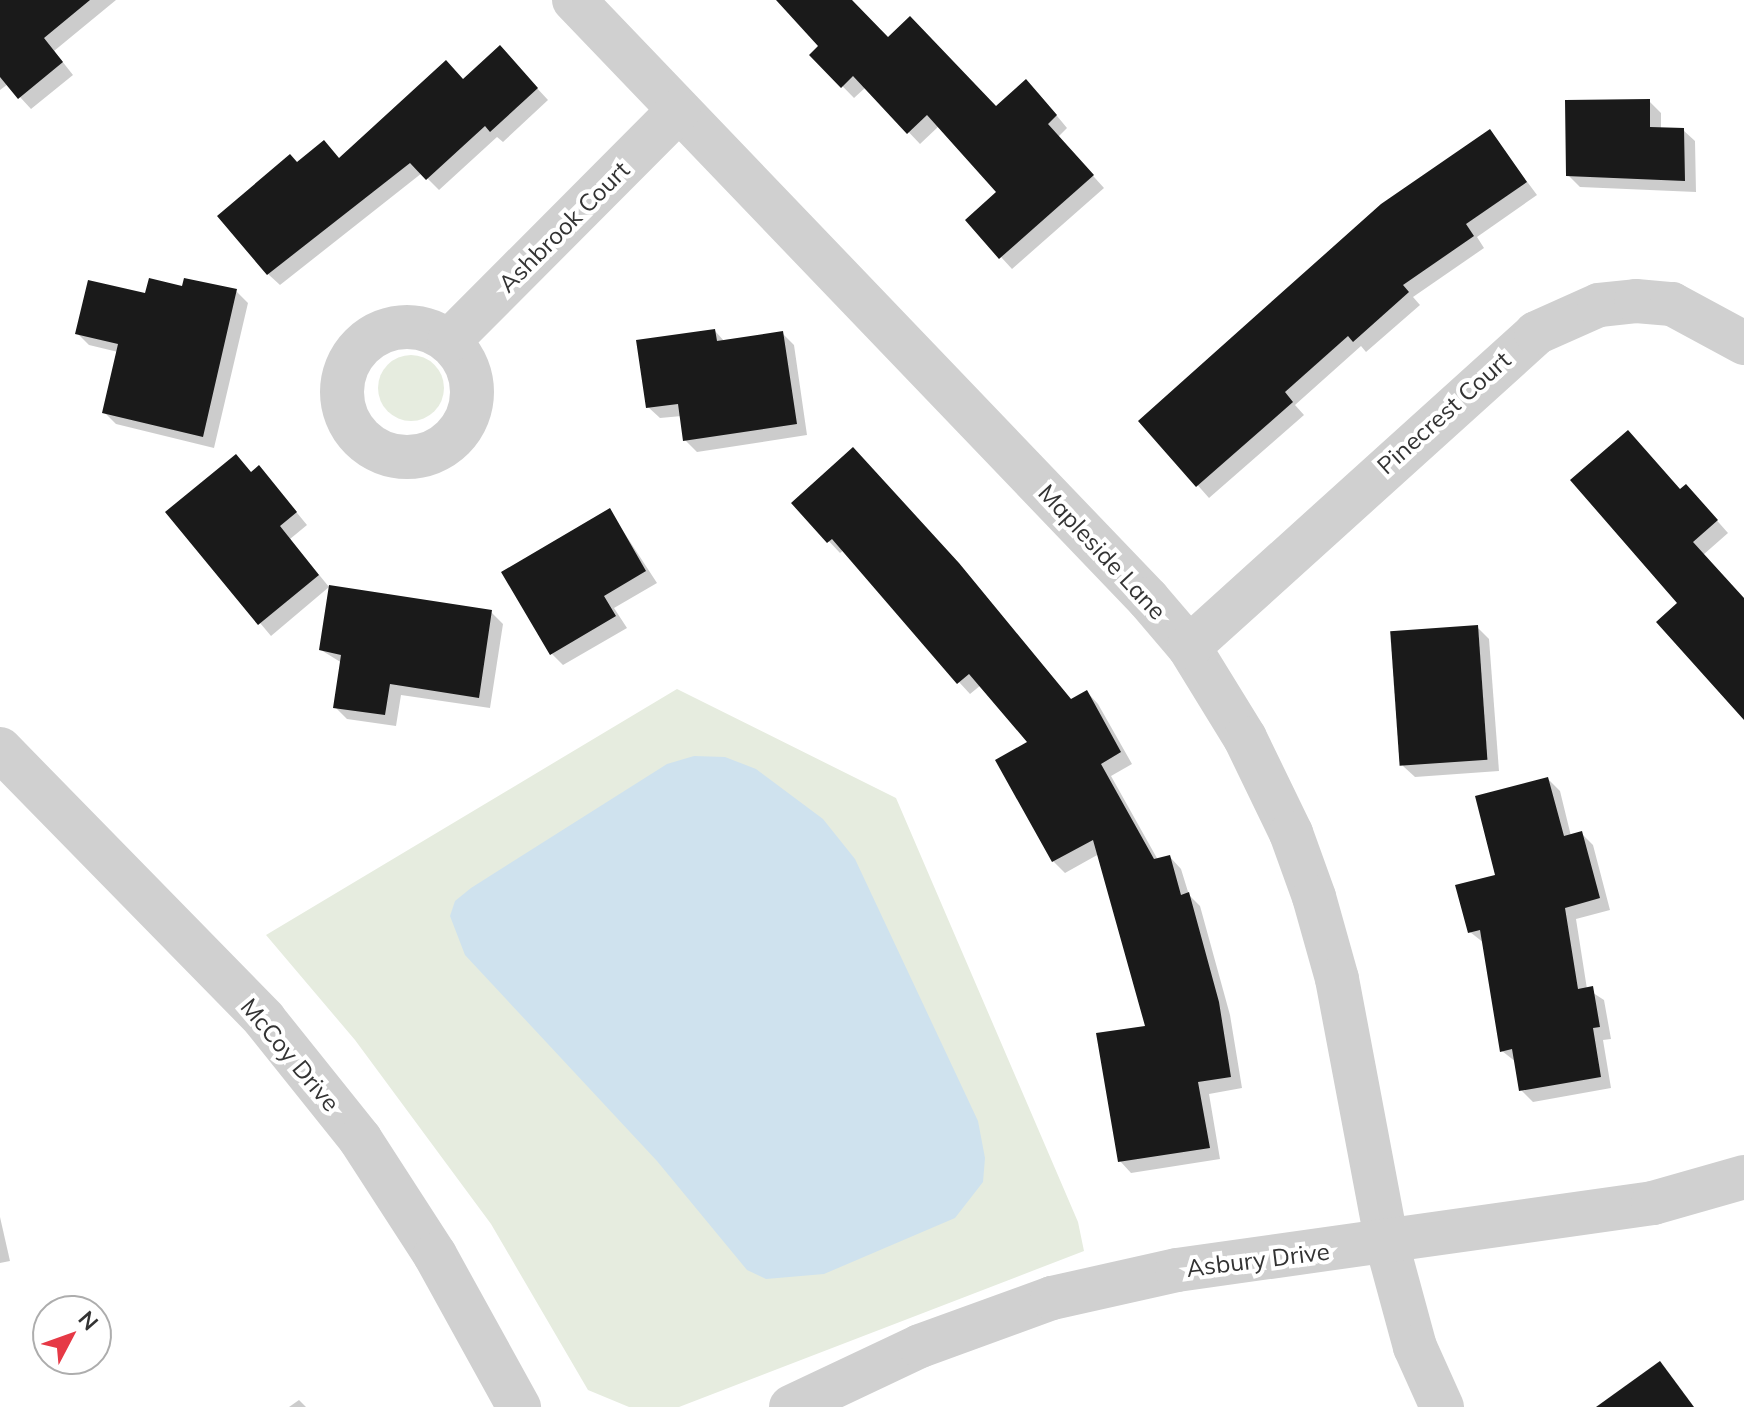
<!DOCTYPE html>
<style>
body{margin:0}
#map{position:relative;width:1744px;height:1407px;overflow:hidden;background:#fff;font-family:Mulish,sans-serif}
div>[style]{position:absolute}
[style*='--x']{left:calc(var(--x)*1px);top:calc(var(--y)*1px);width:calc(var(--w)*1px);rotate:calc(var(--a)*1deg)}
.green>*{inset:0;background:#e6ecdf}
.round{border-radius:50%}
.water>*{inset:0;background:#cfe2ee}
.shadow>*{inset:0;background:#0003}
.building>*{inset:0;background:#1a1a1a;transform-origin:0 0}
.minor>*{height:44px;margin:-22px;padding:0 22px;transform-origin:22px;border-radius:22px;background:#d0d0d0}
.minor>.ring{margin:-22px;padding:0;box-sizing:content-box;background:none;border:44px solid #d0d0d0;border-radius:50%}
span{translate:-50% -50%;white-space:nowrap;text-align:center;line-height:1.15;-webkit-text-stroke:8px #fff;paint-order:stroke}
.street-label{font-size:24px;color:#333}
.north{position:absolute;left:32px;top:1295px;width:80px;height:80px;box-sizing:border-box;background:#fff;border:2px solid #adadad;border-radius:50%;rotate:49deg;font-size:22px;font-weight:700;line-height:32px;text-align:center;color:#333}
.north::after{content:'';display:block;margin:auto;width:28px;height:36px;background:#e63946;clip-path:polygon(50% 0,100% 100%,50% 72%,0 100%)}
</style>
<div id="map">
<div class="green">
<i class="round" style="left:378px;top:355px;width:66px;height:66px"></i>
<i style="clip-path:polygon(677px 689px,896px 798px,1078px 1222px,1084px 1251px,679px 1407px,629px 1407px,588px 1390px,491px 1224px,355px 1040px,266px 935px)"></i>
</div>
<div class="water">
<i style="clip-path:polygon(694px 756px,725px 757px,756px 769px,823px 819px,855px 859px,978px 1121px,985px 1158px,983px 1182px,955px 1218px,824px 1274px,766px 1279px,747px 1270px,657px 1161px,465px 955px,450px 916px,455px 901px,471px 888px,667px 764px)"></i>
</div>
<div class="shadow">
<i style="clip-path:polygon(0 0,116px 0,54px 51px,73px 75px,31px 109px,8px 84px,0 90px)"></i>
<i style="clip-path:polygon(778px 0,850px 0,888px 40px,996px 109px,1038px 93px,1067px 128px,1058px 137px,1104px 188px,1012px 269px,1001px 257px,999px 192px,939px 126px,920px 144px,866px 87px,854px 98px,812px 55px,821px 46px)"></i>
<i style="clip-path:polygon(511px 60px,548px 100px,503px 142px,497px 137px,439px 190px,422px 173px,280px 285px,268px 274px,298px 164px,340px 160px,464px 81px)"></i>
<i style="clip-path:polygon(1649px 101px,1661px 113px,1661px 129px,1683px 130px,1695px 141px,1696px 192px,1580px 187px,1568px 175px)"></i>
<i style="clip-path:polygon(1490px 132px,1537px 195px,1477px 237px,1484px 248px,1413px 297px,1420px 305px,1366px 352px,1361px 346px,1295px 405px,1304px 415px,1209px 498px,1141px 421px)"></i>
<i style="clip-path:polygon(184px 288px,236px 291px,248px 303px,214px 448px,116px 424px,104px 412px,118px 352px,89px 345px,78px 334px,146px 295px)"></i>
<i style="clip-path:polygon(715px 331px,725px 342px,783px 334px,794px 345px,807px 435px,697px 452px,685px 440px,682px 416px,660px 418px,648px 407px)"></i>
<i style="clip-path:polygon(270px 480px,307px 525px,290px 539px,329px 587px,271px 636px,168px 513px)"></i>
<i style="clip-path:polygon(1681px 491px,1697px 498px,1728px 533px,1703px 555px,1744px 600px,1744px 716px,1679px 603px)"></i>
<i style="clip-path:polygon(794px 504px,1072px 700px,1087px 692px,1098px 704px,1132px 764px,1111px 776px,1158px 860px,1170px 857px,1181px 869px,1189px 895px,1200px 906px,1230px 1015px,1242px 1088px,1209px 1094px,1220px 1159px,1131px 1173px,1120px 1161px,1148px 1027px,1099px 854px,1065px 873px,1053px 861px,1030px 743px,981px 685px,970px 694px,959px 682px,844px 550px,840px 553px)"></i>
<i style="clip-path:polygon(610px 511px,657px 583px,614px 608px,627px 628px,563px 665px,552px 654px)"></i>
<i style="clip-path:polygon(491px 612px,503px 624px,490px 708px,401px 695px,396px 726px,347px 719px,335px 707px,342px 663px,321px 650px)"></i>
<i style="clip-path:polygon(1477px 627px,1489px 639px,1499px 771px,1415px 777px,1403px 766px)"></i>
<i style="clip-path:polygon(1548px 779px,1560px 791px,1571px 836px,1581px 833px,1593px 845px,1610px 910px,1576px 919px,1587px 989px,1604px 1000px,1611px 1039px,1603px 1040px,1611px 1088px,1533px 1102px,1521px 1090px,1516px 1062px,1502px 1051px,1484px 943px,1470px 932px)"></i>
<i style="clip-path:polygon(0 1217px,10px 1261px,0 1263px)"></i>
<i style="clip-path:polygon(299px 1400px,306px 1407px,289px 1407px)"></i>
</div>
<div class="building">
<i style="clip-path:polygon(0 0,90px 0,44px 38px,63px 62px,18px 99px,0 77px)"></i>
<i style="clip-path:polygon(776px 0,852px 0,888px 37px,910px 16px,996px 106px,1026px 79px,1057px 115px,1048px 124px,1094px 175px,999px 259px,965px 220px,996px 192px,927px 115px,907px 134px,853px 76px,841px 88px,809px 55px,818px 46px)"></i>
<i style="clip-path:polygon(500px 45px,538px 88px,490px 132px,485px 126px,426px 180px,410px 163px,267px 275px,217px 216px,290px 154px,297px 162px,324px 140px,339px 158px,446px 60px,463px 79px)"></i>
<i style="clip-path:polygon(1650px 99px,1650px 127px,1684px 128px,1685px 181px,1566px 176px,1565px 100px)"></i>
<i style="clip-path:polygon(1490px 129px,1527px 182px,1466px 224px,1474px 236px,1403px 285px,1409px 292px,1353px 342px,1348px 336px,1285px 392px,1293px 402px,1196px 487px,1138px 421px,1381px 204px)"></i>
<i style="clip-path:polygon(149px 278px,182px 286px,184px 278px,237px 289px,203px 437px,102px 413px,118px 344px,75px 334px,88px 280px,145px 293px)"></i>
<i style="clip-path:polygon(715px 329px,717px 341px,783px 331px,797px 424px,683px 441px,678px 404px,646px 408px,636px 340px)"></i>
<i style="clip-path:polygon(1628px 430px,1680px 489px,1686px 484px,1718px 520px,1693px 542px,1744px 598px,1744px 720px,1656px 622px,1677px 603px,1570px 480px)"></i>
<i style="clip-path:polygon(853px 447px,959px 563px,1071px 699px,1087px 690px,1121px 752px,1101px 764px,1154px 859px,1170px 855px,1181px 895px,1189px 892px,1219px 1002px,1231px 1077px,1198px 1082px,1210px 1148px,1118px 1162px,1096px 1033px,1145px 1026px,1093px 840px,1052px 862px,995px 760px,1027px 742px,969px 674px,957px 684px,832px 539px,827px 543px,791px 503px)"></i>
<i style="clip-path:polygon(236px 454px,251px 472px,259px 465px,297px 512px,280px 526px,319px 575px,258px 625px,165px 512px)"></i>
<i style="clip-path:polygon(610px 508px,646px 571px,604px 596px,616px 616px,550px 655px,501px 572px)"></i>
<i style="clip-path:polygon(329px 585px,492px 610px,479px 698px,390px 684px,385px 715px,333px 708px,341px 655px,319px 650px)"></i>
<i style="left:1478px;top:625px;width:135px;height:88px;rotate:86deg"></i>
<i style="clip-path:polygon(1548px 777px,1564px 836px,1582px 831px,1600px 898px,1565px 908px,1578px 989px,1593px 986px,1600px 1027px,1593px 1028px,1601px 1077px,1519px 1091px,1512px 1049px,1500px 1052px,1480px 930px,1468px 933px,1455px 885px,1495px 875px,1475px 796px)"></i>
<i style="clip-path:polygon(1660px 1361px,1694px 1407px,1596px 1407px)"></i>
</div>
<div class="minor">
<i style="--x:574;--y:0;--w:830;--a:46.22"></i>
<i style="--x:1148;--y:599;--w:63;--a:49.5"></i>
<i style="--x:1189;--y:647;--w:107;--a:58.4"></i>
<i style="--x:1245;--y:738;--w:106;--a:64.2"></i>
<i style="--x:1291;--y:833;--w:68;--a:70.2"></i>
<i style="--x:1314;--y:897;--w:85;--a:74.3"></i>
<i style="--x:1337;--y:979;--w:270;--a:79.3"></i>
<i style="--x:1387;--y:1244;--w:107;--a:74.8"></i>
<i style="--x:1415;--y:1347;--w:66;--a:65.8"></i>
<i class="ring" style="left:342px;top:327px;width:86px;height:86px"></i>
<i style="--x:449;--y:341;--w:325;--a:-45.1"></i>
<i style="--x:1189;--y:647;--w:468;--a:-42.1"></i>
<i style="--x:1536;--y:333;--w:69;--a:-24"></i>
<i style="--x:1599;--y:305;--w:37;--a:-6"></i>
<i style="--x:1636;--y:301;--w:36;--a:5"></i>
<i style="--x:1672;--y:304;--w:82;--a:28.4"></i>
<i style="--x:0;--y:749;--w:378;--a:45.6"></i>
<i style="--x:264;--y:1019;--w:154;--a:51.3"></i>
<i style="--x:360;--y:1139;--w:138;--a:57.1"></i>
<i style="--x:435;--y:1255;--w:174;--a:61.1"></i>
<i style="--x:791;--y:1407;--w:143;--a:-25.3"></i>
<i style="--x:920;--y:1346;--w:140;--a:-20"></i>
<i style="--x:1052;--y:1298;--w:128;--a:-12.6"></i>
<i style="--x:1177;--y:1270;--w:481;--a:-8"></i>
<i style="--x:1653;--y:1203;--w:95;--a:-15.9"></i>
</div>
<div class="street-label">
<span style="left:564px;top:227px;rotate:-45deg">Ashbrook Court</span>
<span style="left:1444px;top:413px;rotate:-42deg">Pinecrest Court</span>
<span style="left:1102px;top:552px;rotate:47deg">Mapleside Lane</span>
<span style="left:290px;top:1055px;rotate:50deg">McCoy Drive</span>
<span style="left:1258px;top:1260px;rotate:-7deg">Asbury Drive</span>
</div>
<div class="north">N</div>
</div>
